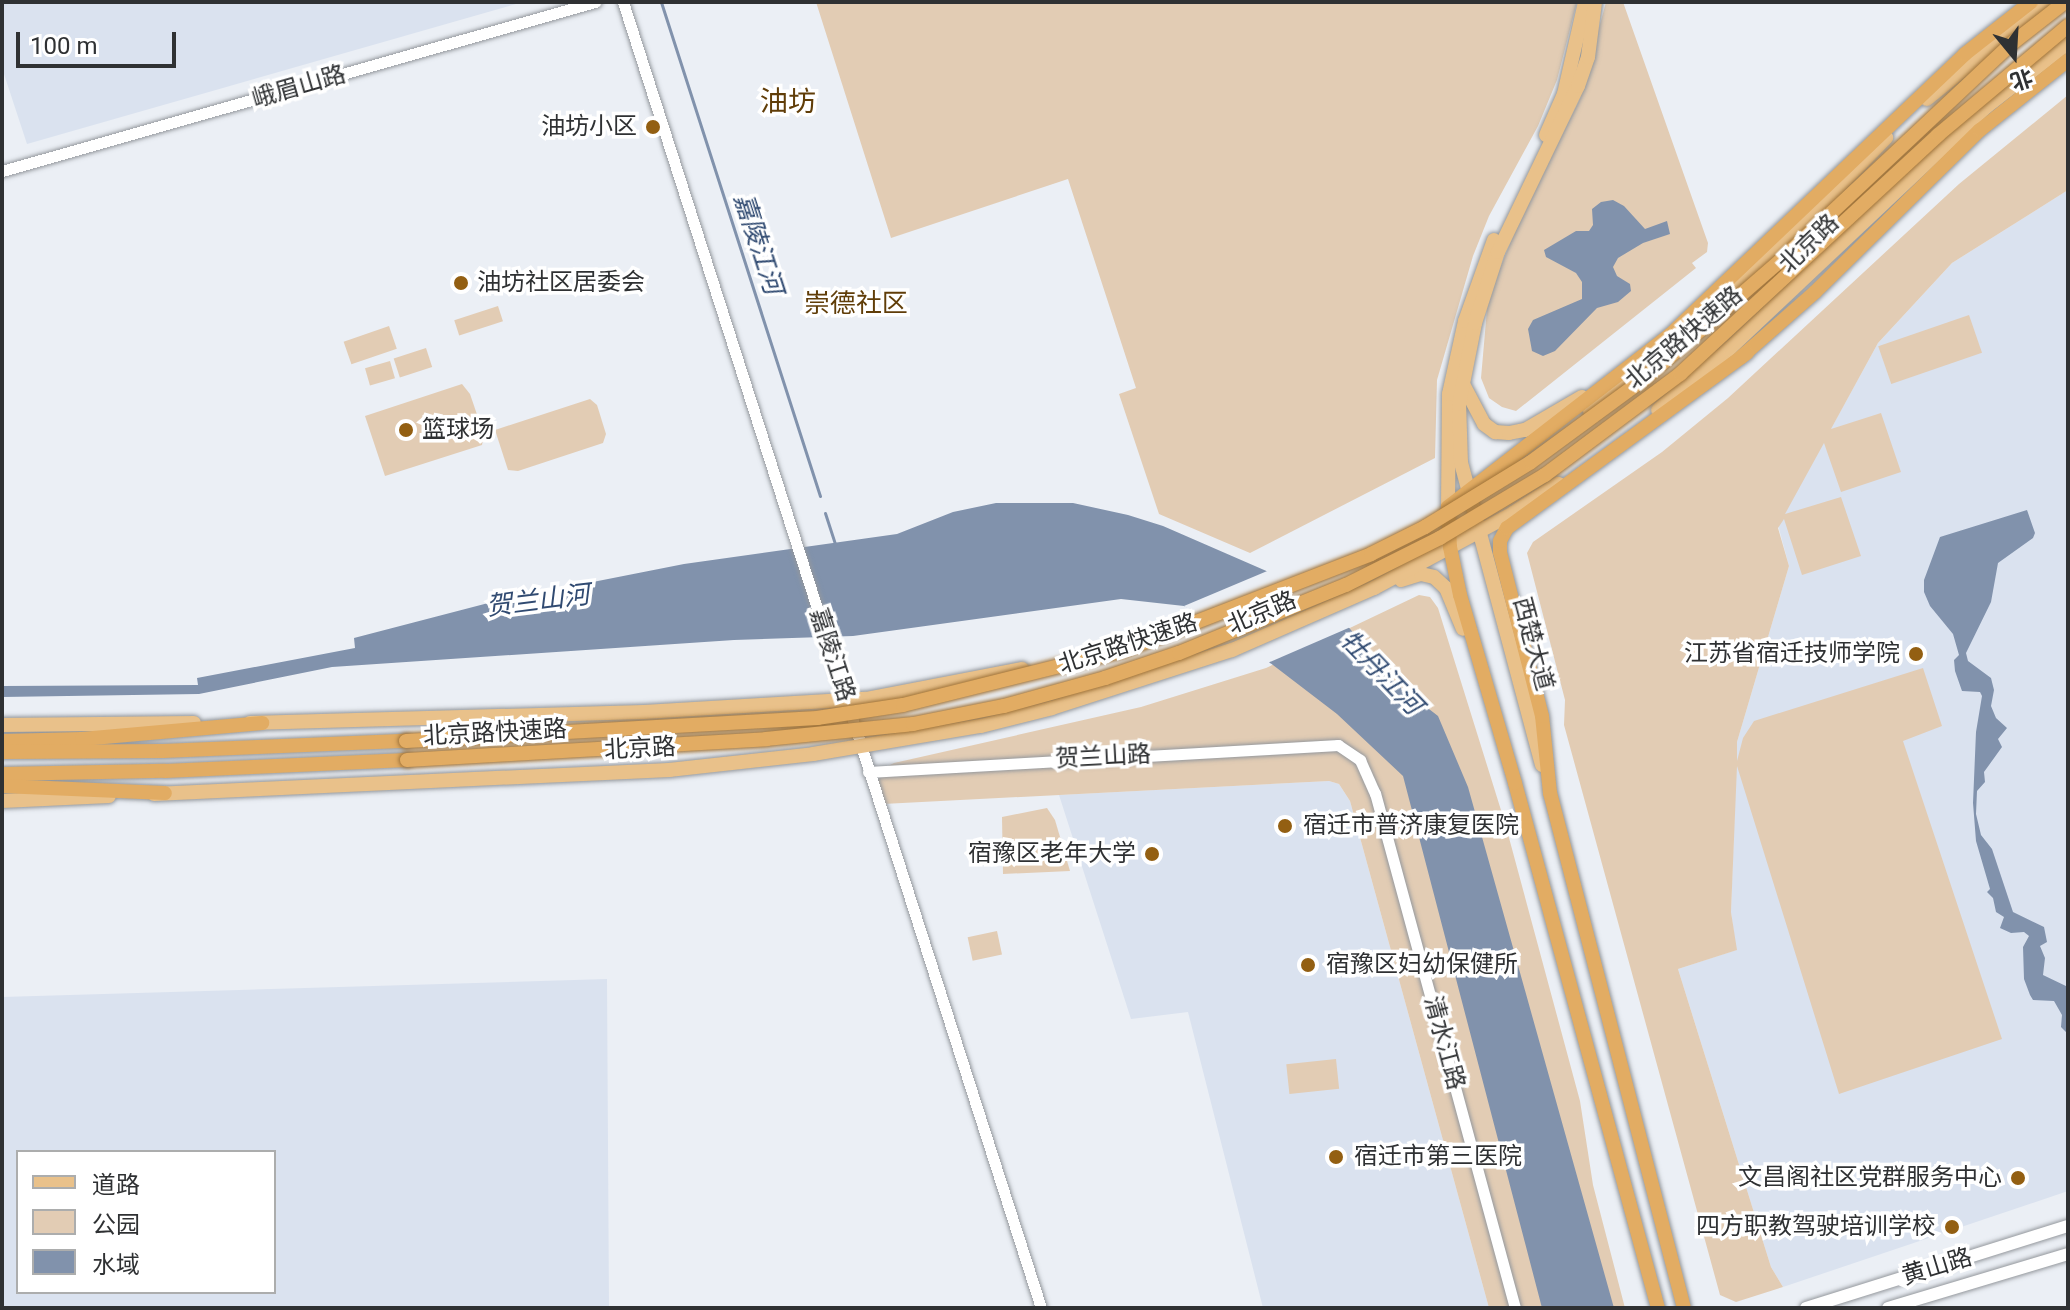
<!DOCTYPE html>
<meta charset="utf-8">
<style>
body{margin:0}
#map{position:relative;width:2070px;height:1310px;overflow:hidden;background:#ebeff5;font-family:Roboto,"Noto Sans SC",sans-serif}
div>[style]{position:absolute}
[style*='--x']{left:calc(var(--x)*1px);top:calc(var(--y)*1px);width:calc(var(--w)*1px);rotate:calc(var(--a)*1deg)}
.built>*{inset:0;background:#dae2ef}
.green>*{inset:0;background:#e2ccb4;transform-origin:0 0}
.water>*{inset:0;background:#8192ac}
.pier>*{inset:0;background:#ebeff5}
.stream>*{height:3px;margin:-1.5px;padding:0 1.5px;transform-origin:1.5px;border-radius:1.5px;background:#8192ac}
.roads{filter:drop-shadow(0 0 2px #94989d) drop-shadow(0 0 2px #94989d)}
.tertiary>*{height:11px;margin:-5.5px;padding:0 5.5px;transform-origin:5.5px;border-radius:5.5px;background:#fff}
.secondary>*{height:12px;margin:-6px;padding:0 6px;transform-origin:6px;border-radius:6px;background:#fff}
.primary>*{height:14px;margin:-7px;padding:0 7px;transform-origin:7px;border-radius:7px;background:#e9c18a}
.trunk>*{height:14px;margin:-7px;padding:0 7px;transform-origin:7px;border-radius:7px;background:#e2ac63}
.bridges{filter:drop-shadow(0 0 2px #9f7339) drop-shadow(0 0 2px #9f7339)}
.trunk-bridge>*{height:14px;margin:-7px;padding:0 7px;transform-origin:7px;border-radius:7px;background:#e2ac63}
.dots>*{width:22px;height:22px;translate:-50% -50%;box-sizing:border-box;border:4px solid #fff;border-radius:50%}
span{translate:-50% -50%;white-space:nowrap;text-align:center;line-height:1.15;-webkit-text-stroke:7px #fff;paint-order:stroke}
.street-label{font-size:24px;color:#2f3133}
.poi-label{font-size:24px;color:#2f3133}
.right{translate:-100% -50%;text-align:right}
.left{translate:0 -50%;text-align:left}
.water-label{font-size:26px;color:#304a71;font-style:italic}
.neighbourhood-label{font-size:26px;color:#603d08}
.quarter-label{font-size:28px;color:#603d08}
.frame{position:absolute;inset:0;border:4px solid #2f3133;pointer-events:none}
.legend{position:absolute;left:16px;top:1150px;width:260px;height:144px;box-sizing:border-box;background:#fff;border:2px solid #acadad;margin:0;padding:10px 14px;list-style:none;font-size:24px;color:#2f3133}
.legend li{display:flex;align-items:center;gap:16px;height:40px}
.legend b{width:40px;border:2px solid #acadad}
.north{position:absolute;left:1974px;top:16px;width:80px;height:80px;-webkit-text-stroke:6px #fff;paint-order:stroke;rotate:162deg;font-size:22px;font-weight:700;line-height:32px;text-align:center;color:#2f3133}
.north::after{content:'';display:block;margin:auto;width:28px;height:36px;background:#2f3133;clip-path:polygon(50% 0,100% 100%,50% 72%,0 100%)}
.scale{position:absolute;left:16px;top:32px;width:160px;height:36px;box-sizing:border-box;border:4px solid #2f3133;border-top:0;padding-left:10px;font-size:24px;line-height:28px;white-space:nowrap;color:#2f3133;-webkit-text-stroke:6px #fff;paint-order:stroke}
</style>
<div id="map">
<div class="built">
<i style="clip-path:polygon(2px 2px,523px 2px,27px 144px,2px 68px)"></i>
<i style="clip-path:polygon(2068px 190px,2068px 1191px,1783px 1287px,1771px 1267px,1678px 969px,1736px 950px,1731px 912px,1737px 742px,1789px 566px,1778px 525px,1878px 343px,1952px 263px)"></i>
<i style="clip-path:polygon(1329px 781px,1339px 784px,1350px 801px,1489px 1308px,1263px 1308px,1188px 1012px,1131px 1019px,1059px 795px)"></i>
<i style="clip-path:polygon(evenodd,607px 979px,609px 1308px,2px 1308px,2px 997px,607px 979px,274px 1152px,274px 1292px,18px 1292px,18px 1152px,274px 1152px)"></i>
</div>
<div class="green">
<i style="clip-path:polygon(816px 2px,1577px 2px,1557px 80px,1538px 126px,1489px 216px,1473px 256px,1437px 380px,1435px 458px,1250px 553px,1159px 514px,1119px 394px,1136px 388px,1068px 179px,891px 238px)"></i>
<i style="clip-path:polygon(1606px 2px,1623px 2px,1708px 243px,1707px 252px,1692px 263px,1696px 268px,1516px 411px,1502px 407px,1489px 398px,1481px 378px,1488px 298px,1522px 214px,1580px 99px)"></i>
<i style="clip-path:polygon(2068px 95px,2068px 190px,1952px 263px,1878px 343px,1831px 429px,1881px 413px,1901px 472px,1841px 492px,1824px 443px,1785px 514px,1841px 497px,1861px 556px,1802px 575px,1784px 519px,1778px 528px,1789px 566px,1737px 742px,1737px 761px,1743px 738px,1754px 721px,1923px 668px,1942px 726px,1903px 741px,2002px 1039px,1839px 1094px,1737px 766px,1731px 912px,1737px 950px,1678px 969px,1771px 1267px,1783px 1287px,1736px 1302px,1720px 1295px,1564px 725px,1565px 700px,1527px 553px,1533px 542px,1662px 452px,1728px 398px,1959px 184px)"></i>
<i style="left:498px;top:306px;width:16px;height:46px;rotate:72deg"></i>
<i style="left:1969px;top:315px;width:40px;height:96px;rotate:71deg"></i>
<i style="left:389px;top:326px;width:24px;height:48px;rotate:71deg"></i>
<i style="left:426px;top:348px;width:20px;height:34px;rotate:72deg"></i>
<i style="left:390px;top:361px;width:18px;height:26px;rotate:74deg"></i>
<i style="clip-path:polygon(462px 384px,470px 394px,484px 435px,482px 445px,385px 476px,365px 416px)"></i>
<i style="clip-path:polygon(590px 399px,597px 405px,606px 434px,603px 443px,518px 471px,508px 470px,495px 430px)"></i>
<i style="clip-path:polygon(1419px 595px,1430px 597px,1438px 608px,1505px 823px,1580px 1101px,1593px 1185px,1625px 1308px,1489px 1308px,1350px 801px,1339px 784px,1329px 781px,883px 804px,877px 782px,884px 768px,894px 763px,1141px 707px,1266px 668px)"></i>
<i style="clip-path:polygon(1047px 808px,1055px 820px,1070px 871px,1003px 874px,1002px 817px)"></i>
<i style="left:997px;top:931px;width:24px;height:30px;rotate:78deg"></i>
<i style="left:1336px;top:1059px;width:30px;height:50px;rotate:84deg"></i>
</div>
<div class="water">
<i style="clip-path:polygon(1613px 200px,1624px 206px,1645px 229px,1667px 221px,1670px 234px,1643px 243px,1618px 258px,1613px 267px,1617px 276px,1630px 284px,1631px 291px,1618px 302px,1597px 308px,1555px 351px,1543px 356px,1532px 351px,1528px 329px,1533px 320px,1582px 299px,1582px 282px,1576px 273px,1546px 257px,1544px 250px,1576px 231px,1589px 231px,1593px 225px,1592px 209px,1601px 202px)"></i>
<i style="clip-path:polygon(996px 503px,1073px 503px,1128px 515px,1163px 526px,1271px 573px,1345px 623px,1398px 685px,1438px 716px,1468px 787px,1614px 1308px,1542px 1308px,1403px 776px,1337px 714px,1223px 627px,1184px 606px,1121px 599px,853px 636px,734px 640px,332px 667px,199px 694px,2px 697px,2px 686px,198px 685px,197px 678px,355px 648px,354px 638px,496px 601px,684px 564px,897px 534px,953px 512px)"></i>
<i style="clip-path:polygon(2027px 510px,2035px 533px,2033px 538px,1998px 563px,1991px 602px,1966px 653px,1968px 661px,1991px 678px,1994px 690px,1991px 706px,1996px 718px,2007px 728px,1998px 739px,2002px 747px,1984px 772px,1985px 782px,1977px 791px,1976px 814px,1981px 835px,1992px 849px,2013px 912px,2044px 927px,2047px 942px,2040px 946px,2045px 958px,2043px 975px,2068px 987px,2068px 1034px,2061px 1027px,2062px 1015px,2054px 1001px,2033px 1000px,2030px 995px,2024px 979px,2023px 947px,2029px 936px,2024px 932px,2011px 933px,2000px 928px,2004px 917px,1996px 912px,1993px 898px,1987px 892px,1990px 889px,1976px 841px,1973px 803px,1976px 732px,1982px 696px,1980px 692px,1962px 691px,1955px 671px,1954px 660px,1959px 655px,1953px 634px,1930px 606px,1924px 592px,1924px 580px,1940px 537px)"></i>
</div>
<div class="pier">
<i style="clip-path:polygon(1272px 569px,1287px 579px,1353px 626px,1263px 665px,1184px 606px)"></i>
</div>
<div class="stream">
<i style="--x:661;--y:2;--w:519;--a:72.16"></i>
<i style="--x:825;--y:513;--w:33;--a:72"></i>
</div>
<div class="roads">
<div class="tertiary">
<i style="--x:623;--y:2;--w:1371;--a:72.25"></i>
<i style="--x:2;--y:171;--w:617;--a:-15.91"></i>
<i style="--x:868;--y:772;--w:471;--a:-3.3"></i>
<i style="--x:1338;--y:745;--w:27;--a:34"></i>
<i style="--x:1360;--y:760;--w:36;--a:66"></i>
<i style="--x:1375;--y:793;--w:534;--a:74.79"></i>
</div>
<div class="secondary">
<i style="--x:1806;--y:1308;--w:275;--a:-17.4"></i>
<i style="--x:1888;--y:1308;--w:188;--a:-16.7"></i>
</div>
<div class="primary">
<i style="--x:1927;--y:99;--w:154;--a:-39.2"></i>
<i style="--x:1546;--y:135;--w:45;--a:-66.3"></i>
<i style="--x:1564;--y:94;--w:94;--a:-77.1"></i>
<i style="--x:1464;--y:386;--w:43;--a:62.2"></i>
<i style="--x:1484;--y:424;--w:14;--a:36"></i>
<i style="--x:1495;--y:432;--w:14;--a:4"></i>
<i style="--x:1509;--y:433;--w:16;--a:-11"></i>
<i style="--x:1525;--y:430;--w:66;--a:-30.1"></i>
<i style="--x:1658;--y:410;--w:94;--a:-40.7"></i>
<i style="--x:1729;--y:349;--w:353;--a:-43.3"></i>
<i style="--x:1986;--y:107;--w:104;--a:-38"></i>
<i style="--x:1590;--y:411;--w:202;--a:-39.8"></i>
<i style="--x:1745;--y:282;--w:202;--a:-45.6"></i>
<i style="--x:1448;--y:507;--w:113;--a:-89.5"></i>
<i style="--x:1449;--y:394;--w:75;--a:-77.6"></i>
<i style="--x:1465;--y:321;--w:86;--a:-70.3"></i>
<i style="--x:1401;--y:580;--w:21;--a:-17"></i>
<i style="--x:1421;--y:574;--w:13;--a:13"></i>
<i style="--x:1434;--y:577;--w:16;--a:43"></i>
<i style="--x:1446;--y:588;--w:44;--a:67.5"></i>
<i style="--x:250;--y:723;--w:394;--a:-1.6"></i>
<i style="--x:644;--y:712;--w:222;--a:-3.4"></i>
<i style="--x:866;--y:699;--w:159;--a:-10.9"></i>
<i style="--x:2;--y:725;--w:192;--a:-0.6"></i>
<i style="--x:1542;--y:765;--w:313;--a:-105"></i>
<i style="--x:1461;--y:463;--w:59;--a:-91.9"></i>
<i style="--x:1459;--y:404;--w:83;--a:-78.8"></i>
<i style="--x:1475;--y:323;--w:75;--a:-72.1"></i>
<i style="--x:1498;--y:252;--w:184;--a:-64.3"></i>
<i style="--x:1578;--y:86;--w:31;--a:-71"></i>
<i style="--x:1588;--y:57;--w:55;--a:-82.7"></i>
<i style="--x:154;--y:794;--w:516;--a:-2.67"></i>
<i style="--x:669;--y:770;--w:145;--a:-6.3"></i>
<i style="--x:813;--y:754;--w:170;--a:-9.5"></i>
<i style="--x:981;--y:726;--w:73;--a:-14.2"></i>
<i style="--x:1052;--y:708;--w:189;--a:-17.9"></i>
<i style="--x:1232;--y:650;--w:155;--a:-23.6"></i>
<i style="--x:1374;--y:588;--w:158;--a:-28.3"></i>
<i style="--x:1513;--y:513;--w:54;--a:-32.8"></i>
<i style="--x:2;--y:801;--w:107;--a:-2.7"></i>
</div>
<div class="trunk">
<i style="--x:1740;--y:358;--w:100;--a:-41.3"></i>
<i style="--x:1815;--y:292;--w:231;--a:-44.5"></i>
<i style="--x:1980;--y:130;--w:112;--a:-38.5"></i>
<i style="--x:2;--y:741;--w:80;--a:-1.4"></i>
<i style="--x:82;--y:739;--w:181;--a:-5.1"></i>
<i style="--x:2;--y:752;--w:161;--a:-0.4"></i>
<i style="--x:163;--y:751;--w:243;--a:-2.4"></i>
<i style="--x:2;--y:774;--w:163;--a:-1.1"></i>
<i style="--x:165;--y:771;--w:242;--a:-2.6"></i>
<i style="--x:2;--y:786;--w:163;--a:2.5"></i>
<i style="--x:1658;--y:1308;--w:544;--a:-105.24"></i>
<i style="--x:1515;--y:783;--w:196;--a:-106.3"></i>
<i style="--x:1460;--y:595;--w:49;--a:-101.8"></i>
<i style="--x:1450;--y:547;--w:40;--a:-92.9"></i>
<i style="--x:1448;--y:507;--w:281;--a:-37.8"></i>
<i style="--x:1670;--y:335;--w:407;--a:-43.6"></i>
<i style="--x:1965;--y:54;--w:84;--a:-38.2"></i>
<i style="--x:1684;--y:1308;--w:532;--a:-104.58"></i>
<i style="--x:1550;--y:793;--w:77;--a:-95.9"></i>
<i style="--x:1542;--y:716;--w:169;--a:-104.4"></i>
<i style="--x:1500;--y:552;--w:11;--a:-90"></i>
<i style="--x:1500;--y:541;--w:15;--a:-62"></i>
<i style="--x:1507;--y:528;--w:297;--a:-36.1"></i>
</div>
</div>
<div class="bridges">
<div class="trunk-bridge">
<i style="--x:406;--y:741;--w:412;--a:-3.2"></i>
<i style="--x:817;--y:718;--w:87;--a:-8.6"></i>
<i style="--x:903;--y:705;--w:228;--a:-14"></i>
<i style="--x:1124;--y:650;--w:265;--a:-21.2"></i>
<i style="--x:1371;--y:554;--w:60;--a:-26.6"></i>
<i style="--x:1425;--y:527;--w:124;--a:-31.5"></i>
<i style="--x:1531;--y:462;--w:140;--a:-36.3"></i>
<i style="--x:1644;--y:379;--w:181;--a:-41"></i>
<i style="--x:1781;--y:260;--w:314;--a:-43.2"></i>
<i style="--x:2010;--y:45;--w:70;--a:-38"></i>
<i style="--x:407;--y:760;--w:360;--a:-3.3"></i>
<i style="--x:766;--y:739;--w:148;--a:-5.8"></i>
<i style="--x:913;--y:724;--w:93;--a:-11.2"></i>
<i style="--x:1004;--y:706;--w:105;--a:-15.5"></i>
<i style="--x:1105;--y:678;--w:78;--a:-18.7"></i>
<i style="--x:1179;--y:653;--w:180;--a:-22.2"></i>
<i style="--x:1346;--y:585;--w:105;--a:-26.6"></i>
<i style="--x:1440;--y:538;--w:122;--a:-31"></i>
<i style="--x:1545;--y:475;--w:169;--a:-36.8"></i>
<i style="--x:1680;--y:374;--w:352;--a:-42.8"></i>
<i style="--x:1938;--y:135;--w:170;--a:-40"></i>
</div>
</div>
<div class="dots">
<i style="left:653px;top:127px;background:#935f12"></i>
<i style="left:461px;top:283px;background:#935f12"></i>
<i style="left:406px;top:430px;background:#935f12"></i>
<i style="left:1916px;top:654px;background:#935f12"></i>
<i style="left:1285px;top:826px;background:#935f12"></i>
<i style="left:1152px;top:854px;background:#935f12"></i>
<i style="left:1308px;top:965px;background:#935f12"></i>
<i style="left:1336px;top:1157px;background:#935f12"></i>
<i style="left:2018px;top:1178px;background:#935f12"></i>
<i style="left:1952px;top:1227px;background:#935f12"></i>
</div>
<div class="street-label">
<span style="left:299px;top:87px;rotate:-16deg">峨眉山路</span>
<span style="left:1809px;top:244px;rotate:-44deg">北京路</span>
<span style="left:1684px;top:338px;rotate:-40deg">北京路快速路</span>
<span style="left:1262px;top:613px;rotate:-23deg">北京路</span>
<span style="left:1128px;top:644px;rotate:-18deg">北京路快速路</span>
<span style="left:1533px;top:644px;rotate:75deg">西楚大道</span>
<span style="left:832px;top:655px;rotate:72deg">嘉陵江路</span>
<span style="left:495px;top:733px;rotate:-3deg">北京路快速路</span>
<span style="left:640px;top:749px;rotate:-3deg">北京路</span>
<span style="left:1103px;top:757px;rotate:-3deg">贺兰山路</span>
<span style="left:1444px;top:1043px;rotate:75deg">清水江路</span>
<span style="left:1937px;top:1267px;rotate:-17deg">黄山路</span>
</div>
<div class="poi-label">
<span class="right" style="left:637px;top:127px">油坊小区</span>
<span class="left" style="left:477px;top:283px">油坊社区居委会</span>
<span class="left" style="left:422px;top:430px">篮球场</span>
<span class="right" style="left:1900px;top:654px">江苏省宿迁技师学院</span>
<span class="left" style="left:1303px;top:826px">宿迁市普济康复医院</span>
<span class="right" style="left:1136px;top:854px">宿豫区老年大学</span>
<span class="left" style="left:1326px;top:965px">宿豫区妇幼保健所</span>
<span class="left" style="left:1354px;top:1157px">宿迁市第三医院</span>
<span class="right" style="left:2002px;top:1178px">文昌阁社区党群服务中心</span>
<span class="right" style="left:1936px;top:1227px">四方职教驾驶培训学校</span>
</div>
<div class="water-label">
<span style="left:758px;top:244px;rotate:72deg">嘉陵江河</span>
<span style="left:538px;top:601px;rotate:-7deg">贺兰山河</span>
<span style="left:1381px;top:673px;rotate:46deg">牡丹江河</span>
</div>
<div class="neighbourhood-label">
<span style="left:856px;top:304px">崇德社区</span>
</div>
<div class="quarter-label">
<span style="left:788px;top:102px">油坊</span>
</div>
<div class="frame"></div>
<ul class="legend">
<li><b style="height:10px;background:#e9c18a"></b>道路</li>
<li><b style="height:22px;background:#e2ccb4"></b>公园</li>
<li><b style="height:22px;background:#8192ac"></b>水域</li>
</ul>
<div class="north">北</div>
<div class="scale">100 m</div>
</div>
